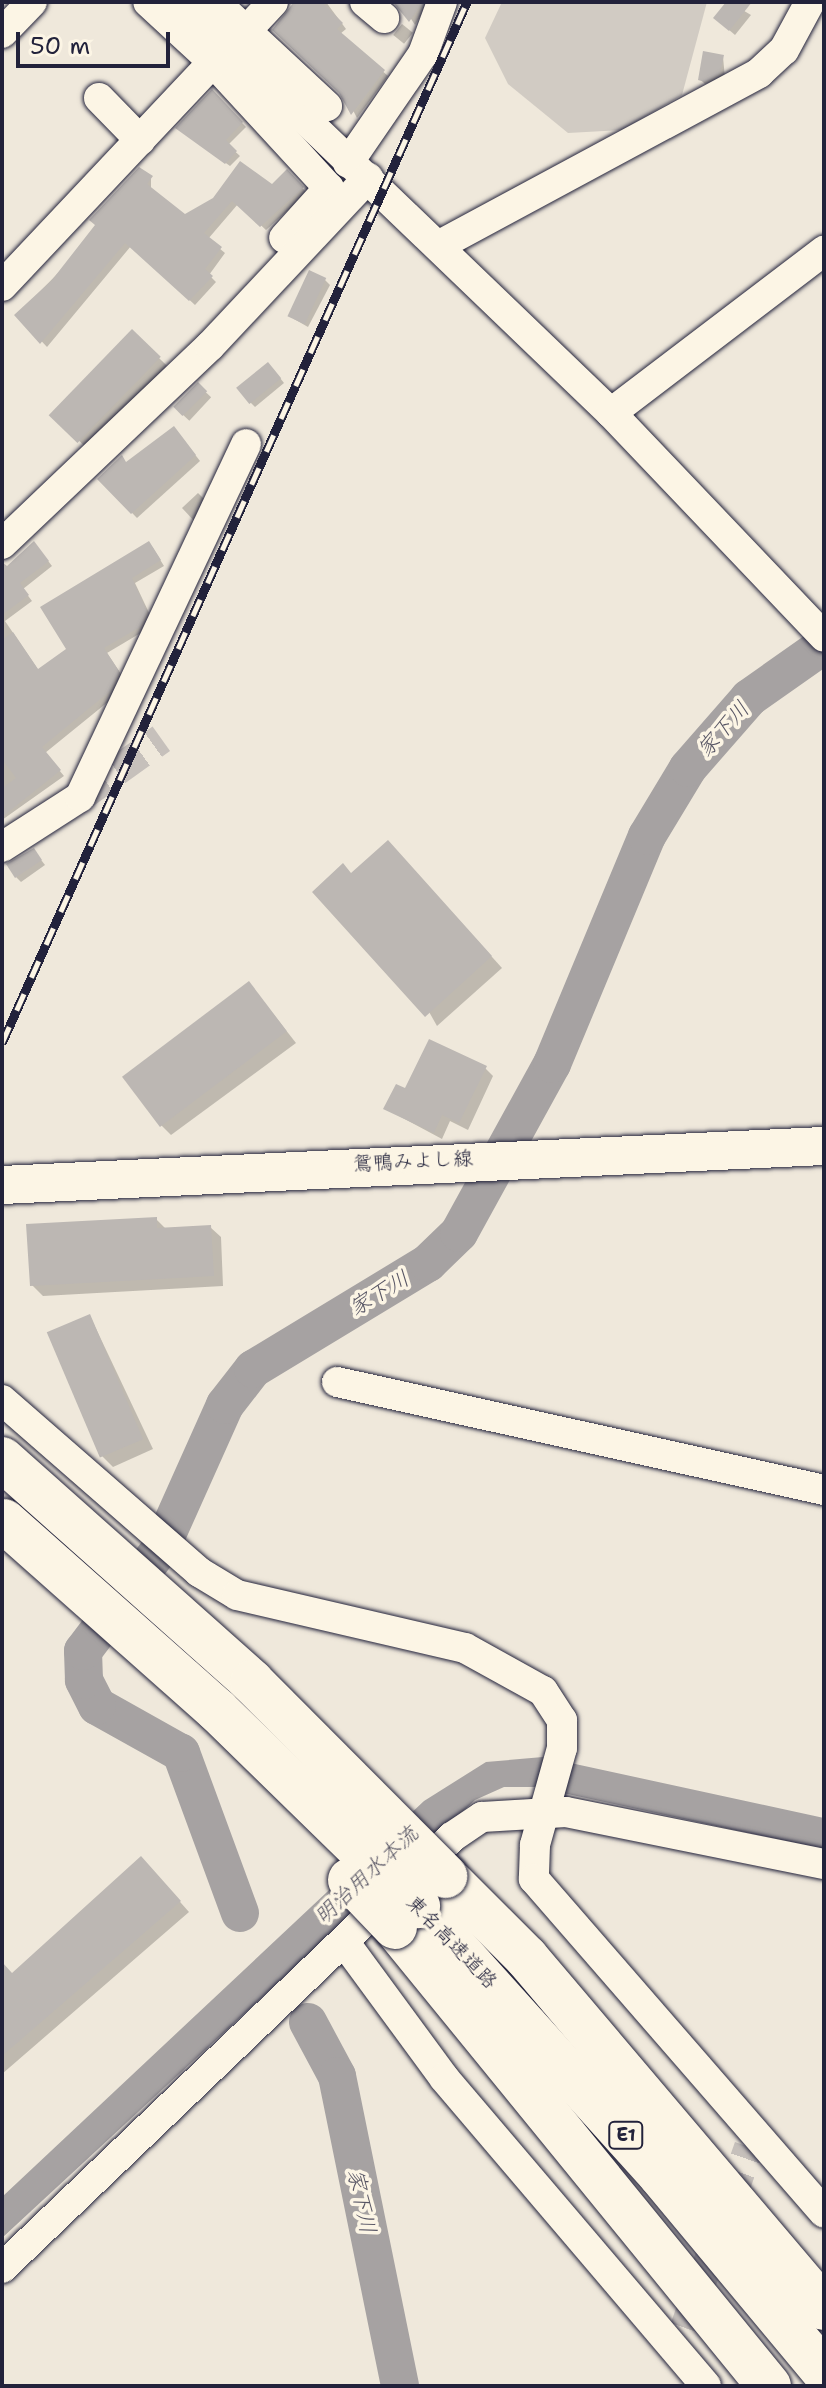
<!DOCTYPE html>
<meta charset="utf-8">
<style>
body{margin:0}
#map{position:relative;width:826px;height:2388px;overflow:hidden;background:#efe8db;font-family:"Shantell Sans","Klee One",sans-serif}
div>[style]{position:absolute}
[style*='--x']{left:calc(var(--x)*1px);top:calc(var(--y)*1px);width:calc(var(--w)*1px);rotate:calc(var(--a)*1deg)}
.green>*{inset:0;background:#d1cbc3}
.water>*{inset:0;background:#a6a2a2}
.shadow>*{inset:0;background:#0003;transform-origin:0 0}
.river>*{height:38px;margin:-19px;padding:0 19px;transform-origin:19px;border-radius:19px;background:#a6a2a2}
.building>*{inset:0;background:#bcb7b3;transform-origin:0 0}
.minor-tunnel>*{height:30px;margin-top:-15px;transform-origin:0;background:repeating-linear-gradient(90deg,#c6c0bb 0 30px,transparent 0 45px)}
.roads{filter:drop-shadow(0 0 2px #22223b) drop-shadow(0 0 2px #22223b)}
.minor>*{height:30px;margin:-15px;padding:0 15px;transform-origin:15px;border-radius:15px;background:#fcf5e5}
.major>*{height:38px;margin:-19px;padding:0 19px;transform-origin:19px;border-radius:19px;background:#fcf5e5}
.highway>*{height:44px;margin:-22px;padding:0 22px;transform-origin:22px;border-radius:22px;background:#fcf5e5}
.rail>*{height:9px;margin-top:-4.5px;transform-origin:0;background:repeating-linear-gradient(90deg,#fcf5e5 0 18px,#22223b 0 36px);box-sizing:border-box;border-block:2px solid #22223b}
.bridges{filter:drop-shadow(0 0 2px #22223b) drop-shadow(0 0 2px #22223b)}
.highway-bridge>*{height:44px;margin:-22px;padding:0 22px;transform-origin:22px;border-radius:22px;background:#fcf5e5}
span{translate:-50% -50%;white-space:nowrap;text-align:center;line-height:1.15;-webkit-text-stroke:7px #fcf5e5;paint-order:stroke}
.shield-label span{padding:2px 6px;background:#fcf5e5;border:2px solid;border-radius:6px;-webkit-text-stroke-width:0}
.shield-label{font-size:18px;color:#22223b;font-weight:700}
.street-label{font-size:20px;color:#22223b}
.water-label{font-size:22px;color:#575564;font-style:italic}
.frame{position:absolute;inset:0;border:4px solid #22223b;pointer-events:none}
.scale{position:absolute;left:16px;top:32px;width:154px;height:36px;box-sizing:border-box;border:4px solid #22223b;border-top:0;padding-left:10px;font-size:24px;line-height:28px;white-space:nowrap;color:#22223b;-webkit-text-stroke:6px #fcf5e5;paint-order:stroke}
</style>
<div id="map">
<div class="green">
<i style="clip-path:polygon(502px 2px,707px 2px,682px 95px,622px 130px,568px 133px,508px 84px,485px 38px)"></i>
</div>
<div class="water">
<i style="clip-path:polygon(543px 1757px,824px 1818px,824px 1849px,535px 1787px,504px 1787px,475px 1800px,2px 2238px,2px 2197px,424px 1801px,486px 1762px)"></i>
</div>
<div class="shadow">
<i style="clip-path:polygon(297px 2px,326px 2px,346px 29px,340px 34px,388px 76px,357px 118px)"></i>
<i style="clip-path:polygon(400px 2px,424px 2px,427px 5px,415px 25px)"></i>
<i style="clip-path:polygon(729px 2px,751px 15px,735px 35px,721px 23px)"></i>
<i style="left:402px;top:24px;width:14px;height:14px;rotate:39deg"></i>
<i style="clip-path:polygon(723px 57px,725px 78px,705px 84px,700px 79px)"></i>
<i style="clip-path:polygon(212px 92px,246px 127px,228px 145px,240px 156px,230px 166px,182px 132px)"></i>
<i style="clip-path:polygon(287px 172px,307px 193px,266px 230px,238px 204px,208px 239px,225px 253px,209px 275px,216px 282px,195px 305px,131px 246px,47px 347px,17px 315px,151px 178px,151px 190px,185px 216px,272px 187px)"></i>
<i style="clip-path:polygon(325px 280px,330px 285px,308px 327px,294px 319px,289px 314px)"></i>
<i style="left:132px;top:332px;width:49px;height:115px;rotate:44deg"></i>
<i style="clip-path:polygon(273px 369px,284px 383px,255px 407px,250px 402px)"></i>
<i style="left:198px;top:385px;width:18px;height:32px;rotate:43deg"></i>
<i style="clip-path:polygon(179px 434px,200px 461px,137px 518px,99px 479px)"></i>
<i style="clip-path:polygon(198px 493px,206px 501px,196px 523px,182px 508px)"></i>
<i style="clip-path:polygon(38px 548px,52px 566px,23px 589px,32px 601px,5px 621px,39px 671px,69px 649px,153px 548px,164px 566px,135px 583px,151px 617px,144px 631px,107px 653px,123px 677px,114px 697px,45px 753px,64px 776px,2px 820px,2px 570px)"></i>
<i style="clip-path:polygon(398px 853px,502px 968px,437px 1026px,352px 875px)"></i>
<i style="clip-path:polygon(38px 856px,45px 865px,21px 882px,16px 877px)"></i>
<i style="clip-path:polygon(249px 983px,296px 1043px,171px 1135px,160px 1124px)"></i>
<i style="clip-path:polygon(485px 1068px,493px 1076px,468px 1130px,450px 1121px,442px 1139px,386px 1109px,406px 1091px)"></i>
<i style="clip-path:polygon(156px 1219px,166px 1229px,210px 1227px,221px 1237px,223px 1286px,43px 1296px,32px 1285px)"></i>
<i style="clip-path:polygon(90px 1316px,153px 1449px,113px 1467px,102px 1456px)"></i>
<i style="clip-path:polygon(150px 1868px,189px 1912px,2px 2074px,2px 1964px,12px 1976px)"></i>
</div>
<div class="river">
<i style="--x:240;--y:1913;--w:171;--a:-110.2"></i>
<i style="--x:181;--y:1753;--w:96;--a:-150.8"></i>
<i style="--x:97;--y:1706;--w:29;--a:-117"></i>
<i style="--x:84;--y:1680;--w:29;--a:-92"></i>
<i style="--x:83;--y:1651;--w:129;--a:-52.9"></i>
<i style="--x:161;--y:1548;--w:157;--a:-65.9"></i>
<i style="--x:225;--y:1405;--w:46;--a:-52.1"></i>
<i style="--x:253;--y:1369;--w:205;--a:-31.2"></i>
<i style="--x:428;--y:1263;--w:43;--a:-44.1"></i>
<i style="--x:459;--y:1233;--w:193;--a:-61.2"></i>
<i style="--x:552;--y:1064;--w:247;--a:-67.4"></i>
<i style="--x:647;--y:836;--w:79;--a:-58.9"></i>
<i style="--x:688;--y:768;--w:93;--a:-48.9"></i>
<i style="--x:749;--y:698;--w:92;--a:-35.2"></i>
<i style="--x:308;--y:2022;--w:61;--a:61.8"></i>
<i style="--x:337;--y:2076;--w:316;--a:78.5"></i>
</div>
<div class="building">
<i style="clip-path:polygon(294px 2px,322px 2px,343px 23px,337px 29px,385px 70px,351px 115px,339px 93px,272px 30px)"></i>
<i style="clip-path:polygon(393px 2px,423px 2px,409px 22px)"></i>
<i style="clip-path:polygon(726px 2px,752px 2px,729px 31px,713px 18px)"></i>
<i style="clip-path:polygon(703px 51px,724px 55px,720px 73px,705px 82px,698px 80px)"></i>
<i style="clip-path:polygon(212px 89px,243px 122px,226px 140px,237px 151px,225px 164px,175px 128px)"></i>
<i style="clip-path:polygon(240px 161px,272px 184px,287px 169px,304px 187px,260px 227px,232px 201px,204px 233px,222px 247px,205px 269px,213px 276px,189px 301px,125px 243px,40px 344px,14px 315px,52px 280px,95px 225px,89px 220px,139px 167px,153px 176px,147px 184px,185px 214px,213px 198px)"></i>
<i style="left:309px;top:270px;width:19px;height:51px;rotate:25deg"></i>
<i style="left:132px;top:329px;width:40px;height:120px;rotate:44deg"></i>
<i style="left:268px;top:362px;width:21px;height:41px;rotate:51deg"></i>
<i style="left:198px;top:382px;width:13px;height:35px;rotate:45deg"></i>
<i style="clip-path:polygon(174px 426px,196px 455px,131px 514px,97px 479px,122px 455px,126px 462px)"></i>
<i style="clip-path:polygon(34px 541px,49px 561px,20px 583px,29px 595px,2px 615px,2px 562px,7px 566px)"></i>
<i style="clip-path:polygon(149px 541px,161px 560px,132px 578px,147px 611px,140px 627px,104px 648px,119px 671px,109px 692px,42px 747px,61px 770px,2px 817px,2px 788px,16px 778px,2px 759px,2px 640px,13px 632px,38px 669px,66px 649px,40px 607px)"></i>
<i style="clip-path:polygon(388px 840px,492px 956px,425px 1017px,312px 892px,343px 863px,351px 873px)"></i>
<i style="clip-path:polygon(34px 848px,42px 860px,15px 878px,6px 864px)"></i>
<i style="left:249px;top:981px;width:63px;height:159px;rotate:53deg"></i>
<i style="clip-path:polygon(429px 1039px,487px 1066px,459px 1123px,442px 1115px,434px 1133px,383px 1109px,396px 1084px,405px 1088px)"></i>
<i style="clip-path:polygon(157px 1217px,157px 1228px,211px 1225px,214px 1276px,30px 1286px,26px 1224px)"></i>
<i style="left:90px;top:1314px;width:136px;height:47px;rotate:67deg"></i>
<i style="clip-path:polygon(141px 1856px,181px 1901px,2px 2056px,2px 1962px,12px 1973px)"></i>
</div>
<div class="minor-tunnel">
<i style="--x:80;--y:797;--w:100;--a:-35.6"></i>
<i style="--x:685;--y:2328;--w:192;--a:-70.5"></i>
</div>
<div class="roads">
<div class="minor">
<i style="--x:183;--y:2;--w:593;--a:43.84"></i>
<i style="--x:611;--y:413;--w:309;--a:46.4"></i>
<i style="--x:215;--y:2;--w:153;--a:42.9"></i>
<i style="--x:365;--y:2;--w:25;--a:40"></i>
<i style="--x:247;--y:30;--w:38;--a:-47"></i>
<i style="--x:2;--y:33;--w:43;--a:-45.9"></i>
<i style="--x:213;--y:62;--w:171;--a:47.4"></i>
<i style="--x:329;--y:188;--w:67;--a:132"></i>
<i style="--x:99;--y:98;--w:59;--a:45.7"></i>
<i style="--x:348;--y:163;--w:132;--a:-55.5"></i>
<i style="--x:423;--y:54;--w:55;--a:-69.9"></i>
<i style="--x:438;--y:246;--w:365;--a:-28.3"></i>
<i style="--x:759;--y:73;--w:34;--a:-43"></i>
<i style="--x:784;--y:50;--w:55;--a:-61.6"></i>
<i style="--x:2;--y:286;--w:308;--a:-46.7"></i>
<i style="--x:213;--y:62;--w:88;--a:-137.3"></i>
<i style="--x:611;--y:413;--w:268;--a:-37.3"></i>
<i style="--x:2;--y:544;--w:287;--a:-43.6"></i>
<i style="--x:210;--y:346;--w:231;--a:-46.8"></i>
<i style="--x:2;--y:847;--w:93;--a:-32.7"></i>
<i style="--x:80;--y:797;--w:390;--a:-64.8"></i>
<i style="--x:337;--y:1382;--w:499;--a:12.5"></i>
<i style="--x:2;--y:1400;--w:262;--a:41.1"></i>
<i style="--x:199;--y:1572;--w:44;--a:31.2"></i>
<i style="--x:237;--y:1595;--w:234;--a:13.1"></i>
<i style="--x:465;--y:1648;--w:89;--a:28.9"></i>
<i style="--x:543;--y:1691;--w:35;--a:57"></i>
<i style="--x:562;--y:1720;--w:28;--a:90"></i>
<i style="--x:562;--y:1748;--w:101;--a:105.6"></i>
<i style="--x:535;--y:1845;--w:34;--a:92"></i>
<i style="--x:534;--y:1879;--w:442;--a:49"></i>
<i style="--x:345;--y:1943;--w:167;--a:53.7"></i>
<i style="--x:444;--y:2078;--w:404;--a:49.6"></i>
<i style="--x:2;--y:2268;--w:623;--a:-43.76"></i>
<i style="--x:452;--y:1837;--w:36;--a:-34"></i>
<i style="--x:482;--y:1817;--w:84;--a:-3.4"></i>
<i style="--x:566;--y:1812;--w:263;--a:11.4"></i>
</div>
<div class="major">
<i style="--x:2;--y:1185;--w:823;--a:-2.72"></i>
</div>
<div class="highway">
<i style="--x:445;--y:1876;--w:115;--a:45"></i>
<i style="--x:526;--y:1957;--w:460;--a:49.7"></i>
<i style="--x:418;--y:1906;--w:362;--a:48"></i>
<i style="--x:660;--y:2175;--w:256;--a:50.2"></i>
<i style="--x:395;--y:1927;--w:592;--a:50.83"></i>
</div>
</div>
<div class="rail">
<i style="--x:2;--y:1043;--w:1140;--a:-65.93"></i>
</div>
<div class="bridges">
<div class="highway-bridge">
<i style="--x:2;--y:1459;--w:335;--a:41.7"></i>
<i style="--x:252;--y:1682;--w:274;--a:45.1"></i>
<i style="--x:4;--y:1521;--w:285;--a:41.6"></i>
<i style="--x:217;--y:1710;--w:281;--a:44.3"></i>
<i style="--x:350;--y:1880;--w:65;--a:46.2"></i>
</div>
</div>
<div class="shield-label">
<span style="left:626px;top:2135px">E1</span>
</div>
<div class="street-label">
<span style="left:413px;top:1161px;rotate:-3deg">鴛鴨みよし線</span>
<span style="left:452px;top:1942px;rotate:46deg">東名高速道路</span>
</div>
<div class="water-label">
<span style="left:723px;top:729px;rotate:-48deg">家下川</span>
<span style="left:379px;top:1293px;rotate:-31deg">家下川</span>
<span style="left:366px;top:1875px;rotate:-43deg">明治用水本流</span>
<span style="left:362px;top:2201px;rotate:78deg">家下川</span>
</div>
<div class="frame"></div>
<div class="scale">50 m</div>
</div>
